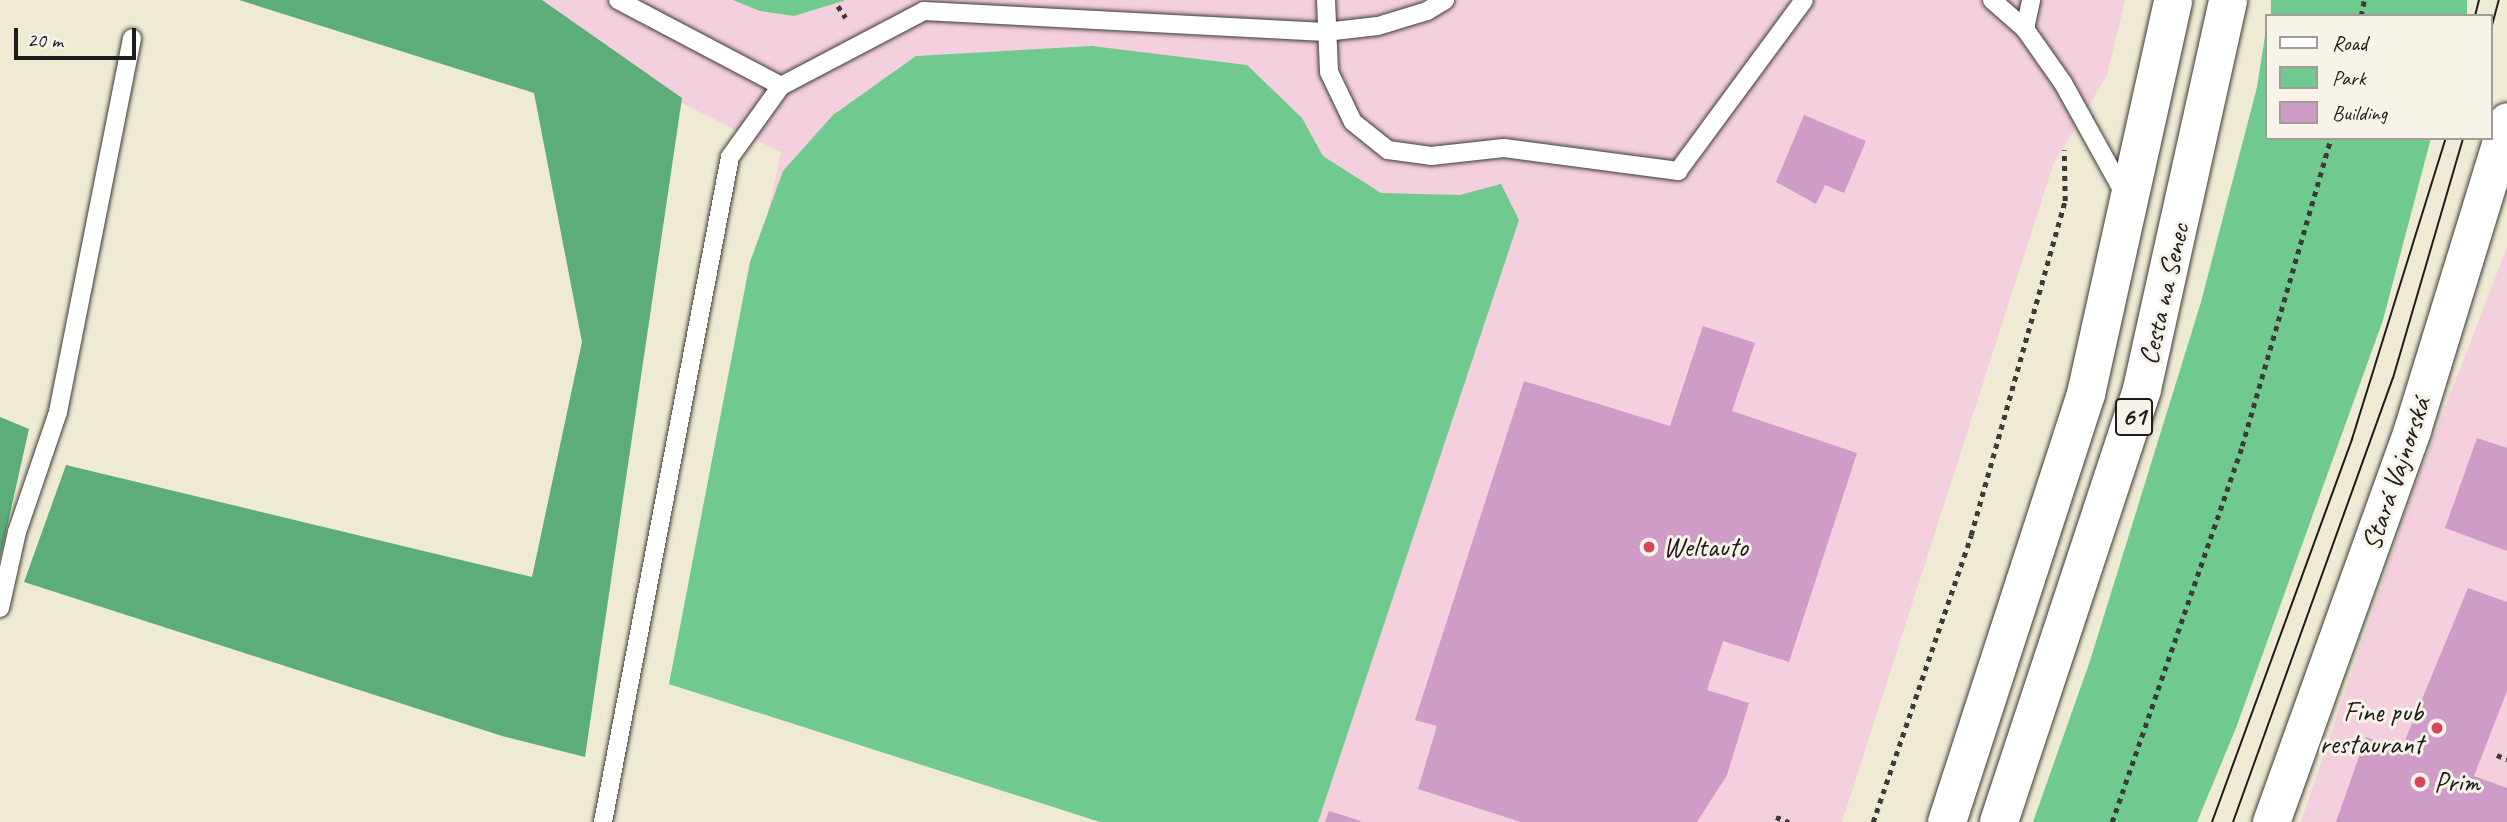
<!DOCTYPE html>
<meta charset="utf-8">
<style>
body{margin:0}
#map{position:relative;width:2507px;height:822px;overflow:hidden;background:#efead3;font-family:Caveat,sans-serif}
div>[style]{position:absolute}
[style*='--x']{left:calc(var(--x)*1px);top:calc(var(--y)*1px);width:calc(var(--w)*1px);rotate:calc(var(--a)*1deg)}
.built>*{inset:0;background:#f4cfdd}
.green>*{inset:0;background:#70c98f;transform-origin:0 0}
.forest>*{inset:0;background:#5cad7a}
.building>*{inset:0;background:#ce9cc6}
.path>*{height:4.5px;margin-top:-2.25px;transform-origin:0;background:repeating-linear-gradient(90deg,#3c3b37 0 5px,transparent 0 10px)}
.roads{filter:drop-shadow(0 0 2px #3c3b37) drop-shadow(0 0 2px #3c3b37)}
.lane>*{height:18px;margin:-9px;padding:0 9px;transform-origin:9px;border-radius:9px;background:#fff}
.street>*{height:37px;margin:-18.5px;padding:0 18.5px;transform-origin:18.5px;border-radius:18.5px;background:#fff}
.primary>*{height:38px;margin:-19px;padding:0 19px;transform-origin:19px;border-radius:19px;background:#fff}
.tram>*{height:2px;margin:-1px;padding:0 1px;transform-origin:1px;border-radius:1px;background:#1c1c1c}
.dots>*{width:19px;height:19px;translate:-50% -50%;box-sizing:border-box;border:4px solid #f7f3e8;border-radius:50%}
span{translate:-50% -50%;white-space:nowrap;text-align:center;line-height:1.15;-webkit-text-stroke:6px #f7f3e8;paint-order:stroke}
.shield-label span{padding:2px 5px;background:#f7f3e8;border:2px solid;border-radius:5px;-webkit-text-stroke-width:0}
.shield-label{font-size:26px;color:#1c1c1c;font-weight:700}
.street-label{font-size:28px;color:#1c1c1c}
.poi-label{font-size:28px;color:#1c1c1c}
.left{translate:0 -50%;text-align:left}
.right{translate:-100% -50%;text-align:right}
.legend{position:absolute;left:2265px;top:14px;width:228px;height:126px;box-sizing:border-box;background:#f7f3e8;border:2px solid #9f9d96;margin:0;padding:9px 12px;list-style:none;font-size:21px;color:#1c1c1c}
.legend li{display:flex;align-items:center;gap:14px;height:35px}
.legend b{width:35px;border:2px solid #9f9d96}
.scale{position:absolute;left:14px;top:28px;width:122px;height:32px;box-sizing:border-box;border:4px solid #1c1c1c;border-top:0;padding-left:9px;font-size:21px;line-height:24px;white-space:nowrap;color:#1c1c1c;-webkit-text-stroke:5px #f7f3e8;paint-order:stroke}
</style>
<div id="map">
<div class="built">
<i style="clip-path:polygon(472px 0,2125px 0,2107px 75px,2053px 165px,1842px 822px,1100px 822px,669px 684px,781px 152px)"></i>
<i style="clip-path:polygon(2507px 247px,2507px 822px,2301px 822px,2415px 486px)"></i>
</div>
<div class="green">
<i style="clip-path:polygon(733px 0,846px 0,794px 16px,760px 11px)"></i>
<i style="left:2271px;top:0;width:196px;height:16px"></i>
<i style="clip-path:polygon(2267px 23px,2267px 138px,2431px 138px,2383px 320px,2236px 728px,2197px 822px,2033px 822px,2090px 661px,2201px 302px,2257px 87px)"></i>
<i style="clip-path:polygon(1092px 46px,1247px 65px,1302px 118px,1323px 156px,1381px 193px,1460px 195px,1501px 184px,1519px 220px,1318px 822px,1100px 822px,669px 684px,750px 262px,783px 171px,833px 115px,916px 56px)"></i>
</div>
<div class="forest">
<i style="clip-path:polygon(239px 0,542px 0,682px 98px,585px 757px,502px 736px,24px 582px,66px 465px,532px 577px,582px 342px,534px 93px)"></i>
<i style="clip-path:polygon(0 417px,29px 429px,0 558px)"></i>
</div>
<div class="building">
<i style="clip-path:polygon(1804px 115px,1866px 141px,1844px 193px,1825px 185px,1816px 204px,1776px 182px)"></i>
<i style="clip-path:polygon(1703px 326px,1755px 343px,1732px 411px,1857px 453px,1789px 662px,1723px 641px,1707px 690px,1749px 703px,1727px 775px,1697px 822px,1521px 822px,1418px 789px,1437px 726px,1415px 720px,1524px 381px,1670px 426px)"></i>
<i style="clip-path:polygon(2477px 438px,2507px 448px,2507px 551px,2445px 528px)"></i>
<i style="clip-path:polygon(2468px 588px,2507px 602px,2507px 691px,2474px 776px,2507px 788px,2507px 822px,2336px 822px,2366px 737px,2401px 750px)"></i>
<i style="clip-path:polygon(1329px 811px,1361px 821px,1360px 822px,1325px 822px)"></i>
</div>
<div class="path">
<i style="--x:838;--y:6;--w:14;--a:56"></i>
<i style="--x:2361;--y:16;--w:16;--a:-79"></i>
<i style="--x:2497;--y:755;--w:11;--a:22"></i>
<i style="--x:1776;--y:817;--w:14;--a:21"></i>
<i style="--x:1873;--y:822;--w:303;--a:-71.1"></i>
<i style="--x:1971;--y:535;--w:347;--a:-74.3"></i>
<i style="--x:2065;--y:201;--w:51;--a:-91.1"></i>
<i style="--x:2112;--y:822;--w:398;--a:-70.9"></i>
<i style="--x:2242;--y:446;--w:321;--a:-73.9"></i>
</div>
<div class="roads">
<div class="lane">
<i style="--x:618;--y:0;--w:184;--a:27.8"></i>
<i style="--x:1326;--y:0;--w:72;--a:87.6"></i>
<i style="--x:1329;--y:72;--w:55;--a:64.4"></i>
<i style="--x:1353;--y:122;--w:45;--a:38.7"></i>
<i style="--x:1388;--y:150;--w:43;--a:7.9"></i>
<i style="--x:1431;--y:156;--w:73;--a:-6.3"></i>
<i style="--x:1504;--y:148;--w:176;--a:7.5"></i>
<i style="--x:1678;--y:171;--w:212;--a:-53.6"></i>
<i style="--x:1992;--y:0;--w:44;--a:41.3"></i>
<i style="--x:2025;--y:29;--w:66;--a:54.9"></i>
<i style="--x:2063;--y:83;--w:128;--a:61"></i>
<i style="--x:2025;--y:29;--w:30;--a:-78"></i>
<i style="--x:0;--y:608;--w:78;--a:-77.4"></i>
<i style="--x:17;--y:532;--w:127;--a:-71.1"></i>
<i style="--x:58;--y:412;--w:381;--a:-78.8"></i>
<i style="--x:603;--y:822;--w:677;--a:-79.19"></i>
<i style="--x:730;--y:157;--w:87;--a:-54.3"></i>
<i style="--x:781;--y:86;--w:161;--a:-27.7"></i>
<i style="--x:924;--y:11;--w:402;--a:3"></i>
<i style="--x:1325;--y:32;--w:53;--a:-6.5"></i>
<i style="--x:1378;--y:26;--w:51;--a:-17"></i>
<i style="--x:1427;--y:11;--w:21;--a:-31"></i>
</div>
<div class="street">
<i style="--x:2271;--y:822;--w:417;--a:-70.2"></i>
<i style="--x:2412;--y:430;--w:323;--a:-72.9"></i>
</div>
<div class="primary">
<i style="--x:1947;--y:822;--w:450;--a:-72"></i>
<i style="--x:2086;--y:394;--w:403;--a:-77.5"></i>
<i style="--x:1999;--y:822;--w:456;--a:-71.7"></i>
<i style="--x:2142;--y:389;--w:398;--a:-77.5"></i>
</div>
</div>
<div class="tram">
<i style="--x:2475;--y:16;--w:16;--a:-76"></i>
<i style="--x:2491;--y:29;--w:30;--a:-75"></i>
<i style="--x:2212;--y:822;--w:408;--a:-69.9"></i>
<i style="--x:2352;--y:439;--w:315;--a:-72.7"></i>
<i style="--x:2233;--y:822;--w:472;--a:-70.2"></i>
<i style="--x:2393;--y:378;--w:250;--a:-73.7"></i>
</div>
<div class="dots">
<i style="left:1649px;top:547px;background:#d1495b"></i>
<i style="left:2437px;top:728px;background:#d1495b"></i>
<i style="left:2420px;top:782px;background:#d1495b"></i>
</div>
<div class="shield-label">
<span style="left:2134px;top:417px">61</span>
</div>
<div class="street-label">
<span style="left:2164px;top:294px;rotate:-77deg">Cesta na Senec</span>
<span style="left:2396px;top:474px;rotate:-71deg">Stará Vajnorská</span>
</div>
<div class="poi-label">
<span class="left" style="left:1663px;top:547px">Weltauto</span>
<span class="right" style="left:2423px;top:728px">Fine pub<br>restaurant</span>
<span class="left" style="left:2434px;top:782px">Prim</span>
</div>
<ul class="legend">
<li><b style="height:9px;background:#fff"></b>Road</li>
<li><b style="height:19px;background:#70c98f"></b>Park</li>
<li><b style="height:19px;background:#ce9cc6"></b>Building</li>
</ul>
<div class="scale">20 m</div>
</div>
